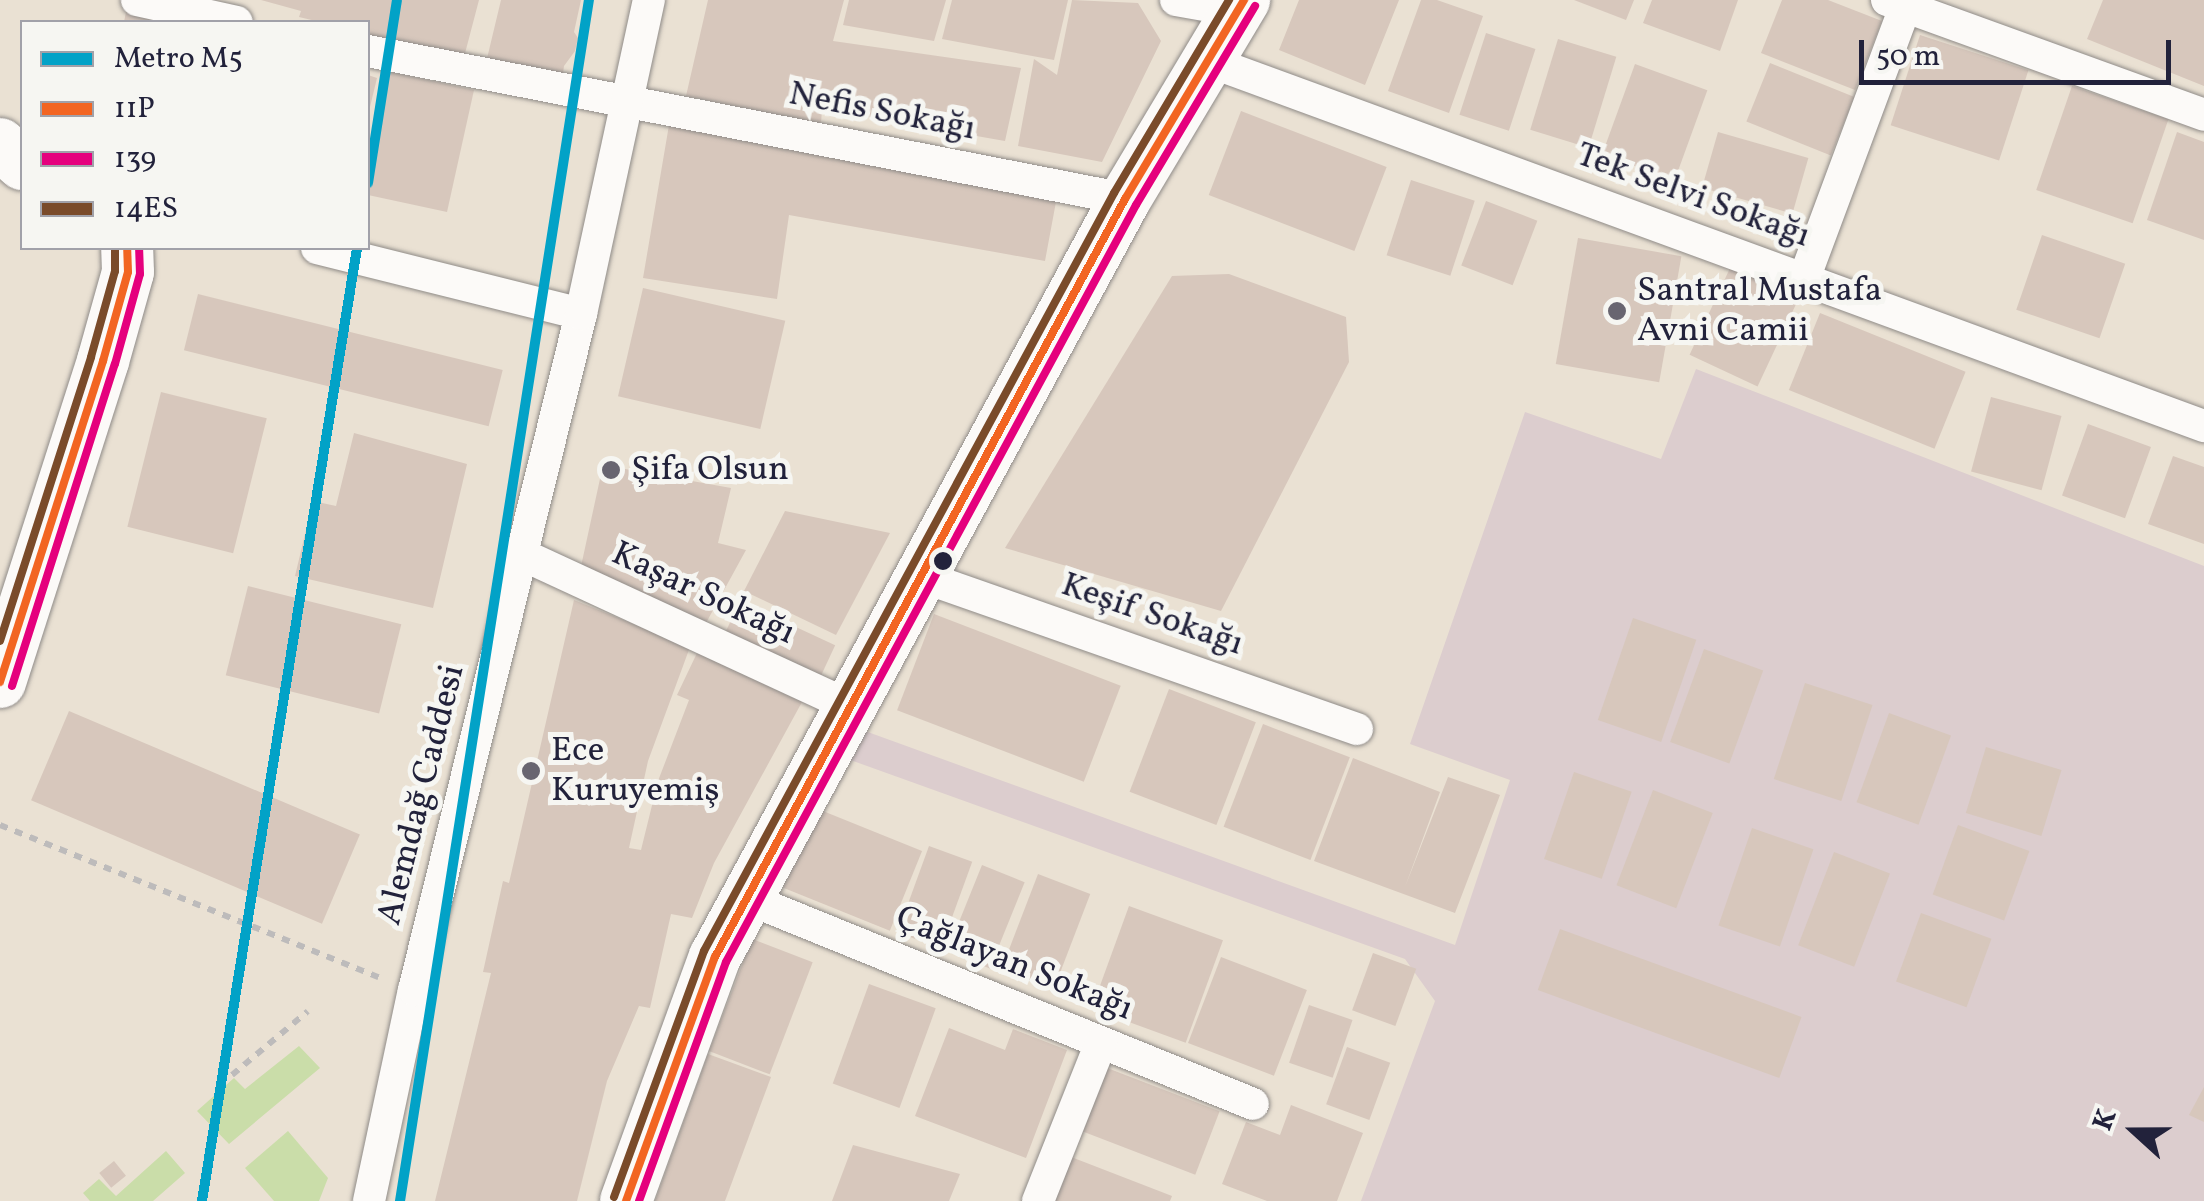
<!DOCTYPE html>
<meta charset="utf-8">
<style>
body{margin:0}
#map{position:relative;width:2204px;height:1201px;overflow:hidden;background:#eae1d3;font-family:Vollkorn,serif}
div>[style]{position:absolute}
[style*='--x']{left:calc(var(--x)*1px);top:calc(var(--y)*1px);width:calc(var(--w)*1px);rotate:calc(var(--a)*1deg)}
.industrial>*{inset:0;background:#dccdce}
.green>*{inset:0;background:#cadda9}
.building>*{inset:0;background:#d7c7bc;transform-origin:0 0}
.path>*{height:6px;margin-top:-3px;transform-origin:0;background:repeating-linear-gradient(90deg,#bdbbbb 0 8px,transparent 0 16px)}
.roads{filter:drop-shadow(0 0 2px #8f8b88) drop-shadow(0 0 2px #8f8b88)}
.street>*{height:32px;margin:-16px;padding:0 16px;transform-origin:16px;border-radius:16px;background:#fcfaf8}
.primary>*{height:52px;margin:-26px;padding:0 26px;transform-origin:26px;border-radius:26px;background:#fcfaf8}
.bus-1>*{height:8px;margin:-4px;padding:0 4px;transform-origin:4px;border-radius:4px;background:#f26522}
.bus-2>*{height:8px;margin:-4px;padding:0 4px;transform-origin:4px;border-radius:4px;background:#e5007d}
.bus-3>*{height:8px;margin:-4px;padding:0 4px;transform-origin:4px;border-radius:4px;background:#7a4b2a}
.metro-1>*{height:10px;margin:-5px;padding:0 5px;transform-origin:5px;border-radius:5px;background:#02a2c7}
.dots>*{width:28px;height:28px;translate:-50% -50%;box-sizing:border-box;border:5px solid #f6f6f2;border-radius:50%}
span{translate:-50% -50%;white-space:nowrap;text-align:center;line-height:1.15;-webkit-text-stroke:10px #f6f6f2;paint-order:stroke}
.street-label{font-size:35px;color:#22223b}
.poi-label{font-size:35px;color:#22223b}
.left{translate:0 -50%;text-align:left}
.legend{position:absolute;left:20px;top:20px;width:350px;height:230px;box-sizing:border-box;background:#f6f6f2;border:2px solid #a1a1a9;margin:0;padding:12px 18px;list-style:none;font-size:30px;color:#22223b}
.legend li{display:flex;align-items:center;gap:20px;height:50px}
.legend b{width:50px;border:2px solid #a1a1a9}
.north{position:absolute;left:2084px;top:1081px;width:100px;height:100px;-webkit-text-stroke:8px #f6f6f2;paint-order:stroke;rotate:291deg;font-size:28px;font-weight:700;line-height:40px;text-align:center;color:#22223b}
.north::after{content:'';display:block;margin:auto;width:35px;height:45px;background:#22223b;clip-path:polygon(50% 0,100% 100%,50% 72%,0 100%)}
.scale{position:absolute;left:1859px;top:40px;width:312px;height:45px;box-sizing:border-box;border:5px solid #22223b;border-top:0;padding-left:12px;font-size:30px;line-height:35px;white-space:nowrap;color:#22223b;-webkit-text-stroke:8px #f6f6f2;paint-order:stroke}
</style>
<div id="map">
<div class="industrial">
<i style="clip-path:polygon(1696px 369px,2204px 566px,2204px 1201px,1361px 1201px,1435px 1001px,1405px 959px,842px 757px,854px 727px,1455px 945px,1510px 780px,1410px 744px,1525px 412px,1661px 459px)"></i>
</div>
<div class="green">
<i style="clip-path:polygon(299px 1046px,320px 1068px,229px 1144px,197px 1111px,234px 1078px,245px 1089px)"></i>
<i style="clip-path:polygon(288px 1131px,328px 1178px,319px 1201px,274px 1201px,245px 1168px)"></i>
<i style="clip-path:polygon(166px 1151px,185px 1173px,153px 1201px,90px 1201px,83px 1193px,99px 1179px,116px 1196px)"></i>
</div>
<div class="building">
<i style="clip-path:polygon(261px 0,479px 0,463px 61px,368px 35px,368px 22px,320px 22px,299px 17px,301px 11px)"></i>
<i style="clip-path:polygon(501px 0,581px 0,574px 32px,578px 38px,575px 51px,564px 66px,561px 87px,484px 71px)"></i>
<i style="clip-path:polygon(708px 0,844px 0,833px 41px,1021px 68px,1005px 141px,822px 109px,821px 124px,686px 96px)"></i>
<i style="clip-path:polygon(849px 0,946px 0,934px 41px,843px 25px)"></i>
<i style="clip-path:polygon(952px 0,1068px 0,1054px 60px,942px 39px)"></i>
<i style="clip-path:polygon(1072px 0,1138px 3px,1161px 41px,1102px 162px,1018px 146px,1034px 59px,1057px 75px)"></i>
<i style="clip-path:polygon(1299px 0,1399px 0,1365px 85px,1279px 50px)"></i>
<i style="clip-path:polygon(1421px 0,1437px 0,1483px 16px,1449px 113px,1388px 91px)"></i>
<i style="clip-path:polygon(1574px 0,1634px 0,1626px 20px)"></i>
<i style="clip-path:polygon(1652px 0,1738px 0,1720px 51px,1643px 23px)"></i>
<i style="clip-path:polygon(1782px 0,1828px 0,1882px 21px,1855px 90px,1761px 53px)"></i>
<i style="clip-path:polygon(2103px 0,2204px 0,2204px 86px,2087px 39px)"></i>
<i style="clip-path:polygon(126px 12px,160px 21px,160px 22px,124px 22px)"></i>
<i style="left:1486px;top:33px;width:52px;height:86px;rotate:18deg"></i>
<i style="left:1920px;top:35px;width:114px;height:95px;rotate:18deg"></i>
<i style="left:1558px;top:39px;width:61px;height:95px;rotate:17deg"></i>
<i style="left:1770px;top:63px;width:91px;height:63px;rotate:22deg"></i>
<i style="left:1635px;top:64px;width:77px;height:96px;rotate:20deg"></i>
<i style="clip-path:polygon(387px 71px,474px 90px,447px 212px,368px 195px,368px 159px)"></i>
<i style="clip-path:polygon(368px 75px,377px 78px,369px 111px,368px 111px)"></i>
<i style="left:2072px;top:86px;width:102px;height:110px;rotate:19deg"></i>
<i style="left:1241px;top:111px;width:156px;height:90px;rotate:21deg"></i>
<i style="clip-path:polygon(669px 125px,1058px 191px,1045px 261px,789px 215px,777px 299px,643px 278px)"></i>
<i style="left:1718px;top:132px;width:94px;height:58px;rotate:16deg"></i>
<i style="clip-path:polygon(2177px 132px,2204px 142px,2204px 240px,2147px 220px)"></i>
<i style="left:1411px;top:180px;width:67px;height:79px;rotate:18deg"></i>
<i style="left:1486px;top:201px;width:55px;height:69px;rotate:21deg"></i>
<i style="left:2042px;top:235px;width:88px;height:79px;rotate:19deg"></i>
<i style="left:1578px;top:238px;width:105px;height:128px;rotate:10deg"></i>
<i style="left:1731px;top:266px;width:75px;height:98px;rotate:25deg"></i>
<i style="clip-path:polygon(1229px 274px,1346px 317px,1349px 362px,1221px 611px,1005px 548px,1172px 276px)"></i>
<i style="left:643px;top:288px;width:146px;height:111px;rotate:13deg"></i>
<i style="left:198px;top:294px;width:314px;height:58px;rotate:14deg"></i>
<i style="left:1820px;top:313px;width:157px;height:83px;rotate:22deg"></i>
<i style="left:161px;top:392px;width:109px;height:139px;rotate:14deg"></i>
<i style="left:1991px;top:397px;width:73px;height:77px;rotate:15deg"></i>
<i style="left:2088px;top:424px;width:67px;height:76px;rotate:20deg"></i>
<i style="clip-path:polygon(354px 433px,467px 464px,433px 608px,295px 576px,313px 501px,336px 506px)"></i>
<i style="clip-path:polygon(2173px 456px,2204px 467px,2204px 544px,2148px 524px)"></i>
<i style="clip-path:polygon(603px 465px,731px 488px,718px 543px,746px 550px,706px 623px,580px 571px)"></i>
<i style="clip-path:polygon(785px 511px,890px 533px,836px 635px,744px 591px)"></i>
<i style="left:248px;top:586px;width:158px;height:92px;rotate:14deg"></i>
<i style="clip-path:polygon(574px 600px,690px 647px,648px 761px,629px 848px,641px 850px,658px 781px,689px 700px,677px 695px,697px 653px,802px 702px,714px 863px,692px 918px,671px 914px,650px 1008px,639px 1006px,607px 1081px,577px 1201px,435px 1201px,491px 973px,483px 972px,503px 881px,509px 883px)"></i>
<i style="left:740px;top:601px;width:105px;height:46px;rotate:25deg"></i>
<i style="left:934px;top:614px;width:200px;height:103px;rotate:21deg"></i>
<i style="left:1633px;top:618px;width:67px;height:108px;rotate:19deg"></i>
<i style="left:1704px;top:649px;width:63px;height:99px;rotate:20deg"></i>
<i style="left:1805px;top:683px;width:71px;height:101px;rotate:18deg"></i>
<i style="left:1169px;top:689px;width:93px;height:110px;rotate:21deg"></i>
<i style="left:69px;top:711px;width:316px;height:97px;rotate:23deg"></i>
<i style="left:1889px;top:713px;width:66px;height:95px;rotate:20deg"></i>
<i style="left:1263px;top:724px;width:93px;height:110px;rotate:21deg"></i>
<i style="left:1986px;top:747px;width:79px;height:69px;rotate:17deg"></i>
<i style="clip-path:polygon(1353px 758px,1440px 792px,1405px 887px,1448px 777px,1500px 795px,1455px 913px,1314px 861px)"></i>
<i style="left:1574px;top:772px;width:61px;height:92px;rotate:19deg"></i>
<i style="left:1653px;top:790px;width:64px;height:102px;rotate:21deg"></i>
<i style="left:808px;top:805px;width:123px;height:86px;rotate:22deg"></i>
<i style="left:1958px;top:825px;width:76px;height:74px;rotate:20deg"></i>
<i style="left:1752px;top:828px;width:65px;height:103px;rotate:19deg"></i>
<i style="left:929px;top:846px;width:46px;height:92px;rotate:20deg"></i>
<i style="left:1834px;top:852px;width:60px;height:100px;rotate:21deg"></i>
<i style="left:982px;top:865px;width:46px;height:93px;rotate:22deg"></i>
<i style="left:1038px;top:874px;width:56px;height:102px;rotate:21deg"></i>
<i style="left:1129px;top:906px;width:100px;height:109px;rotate:20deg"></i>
<i style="left:1921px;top:913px;width:75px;height:73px;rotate:20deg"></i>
<i style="left:1560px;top:929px;width:257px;height:65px;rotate:20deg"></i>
<i style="left:752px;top:939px;width:65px;height:120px;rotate:21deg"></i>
<i style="left:1373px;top:953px;width:46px;height:61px;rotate:20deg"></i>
<i style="left:1221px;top:957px;width:92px;height:92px;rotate:21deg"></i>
<i style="left:869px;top:984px;width:71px;height:106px;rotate:20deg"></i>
<i style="left:1309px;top:1005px;width:46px;height:61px;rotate:19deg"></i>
<i style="clip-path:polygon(949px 1028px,1005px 1050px,1013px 1029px,1067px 1050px,1026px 1158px,915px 1116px)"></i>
<i style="left:1347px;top:1047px;width:46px;height:61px;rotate:20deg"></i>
<i style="clip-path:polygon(708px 1054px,771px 1077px,725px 1201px,655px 1201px)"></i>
<i style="left:1102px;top:1066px;width:126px;height:68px;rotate:21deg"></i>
<i style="clip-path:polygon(2204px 1087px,2204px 1122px,2189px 1115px)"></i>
<i style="clip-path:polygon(1291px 1105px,1363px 1133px,1337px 1201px,1267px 1201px,1222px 1184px,1246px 1122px,1280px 1135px)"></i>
<i style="clip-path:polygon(853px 1145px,960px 1174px,949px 1201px,832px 1201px)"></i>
<i style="clip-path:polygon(1066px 1155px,1172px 1196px,1170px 1201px,1048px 1201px)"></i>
<i style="left:114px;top:1161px;width:19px;height:19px;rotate:51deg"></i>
</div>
<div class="path">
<i style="--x:0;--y:825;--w:408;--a:21.9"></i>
<i style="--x:232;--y:1075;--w:99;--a:-40.1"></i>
</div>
<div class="roads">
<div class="street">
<i style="--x:137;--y:0;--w:102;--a:12.4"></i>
<i style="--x:1176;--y:0;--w:63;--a:10.1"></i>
<i style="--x:1887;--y:0;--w:337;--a:19.9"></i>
<i style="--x:368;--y:51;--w:771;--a:11.06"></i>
<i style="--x:1211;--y:62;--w:1058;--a:20.13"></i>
<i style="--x:317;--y:248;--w:272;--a:14"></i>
<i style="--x:1804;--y:279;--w:298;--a:-69.6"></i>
<i style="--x:523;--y:555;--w:358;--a:24.8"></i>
<i style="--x:920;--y:576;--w:463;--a:19.3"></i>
<i style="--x:746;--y:898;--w:547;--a:22.11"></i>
<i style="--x:369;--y:1201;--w:216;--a:-78"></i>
<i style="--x:414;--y:990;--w:696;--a:-76.12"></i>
<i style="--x:581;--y:314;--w:321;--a:-77.8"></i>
<i style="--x:1038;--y:1201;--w:170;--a:-68.3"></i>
</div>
<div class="primary">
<i style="--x:0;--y:144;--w:30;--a:42"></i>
<i style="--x:0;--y:682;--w:337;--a:-72.2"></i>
<i style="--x:103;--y:361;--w:92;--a:-74.3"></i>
<i style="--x:128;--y:272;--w:24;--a:-92"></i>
<i style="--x:626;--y:1201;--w:260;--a:-70"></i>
<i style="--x:715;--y:957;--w:862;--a:-61.59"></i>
<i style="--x:1125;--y:199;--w:232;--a:-59.1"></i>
</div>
</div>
<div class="bus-1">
<i style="--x:0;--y:682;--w:337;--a:-72.2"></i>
<i style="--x:103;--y:361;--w:92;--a:-74.3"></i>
<i style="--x:128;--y:272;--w:24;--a:-92"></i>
<i style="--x:626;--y:1201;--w:260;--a:-70"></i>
<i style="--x:715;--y:957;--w:862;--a:-61.59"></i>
<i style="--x:1125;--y:199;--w:232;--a:-59.1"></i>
</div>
<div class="bus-2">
<i style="--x:12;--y:686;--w:338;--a:-72.3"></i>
<i style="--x:115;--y:364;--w:93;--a:-74.5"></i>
<i style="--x:140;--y:274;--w:26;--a:-92"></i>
<i style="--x:639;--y:1201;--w:254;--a:-70"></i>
<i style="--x:726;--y:962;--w:861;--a:-61.56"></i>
<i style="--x:1136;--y:205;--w:232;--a:-59.1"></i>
</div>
<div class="bus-3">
<i style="--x:0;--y:641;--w:298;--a:-72.2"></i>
<i style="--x:91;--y:357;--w:89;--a:-74.4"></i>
<i style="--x:115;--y:271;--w:22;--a:-90"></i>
<i style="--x:614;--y:1197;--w:262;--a:-69.9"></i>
<i style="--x:704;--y:951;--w:862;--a:-61.59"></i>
<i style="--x:1114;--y:193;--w:225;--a:-59.2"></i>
</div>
<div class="metro-1">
<i style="--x:368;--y:183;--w:185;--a:-81"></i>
<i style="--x:202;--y:1201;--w:966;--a:-80.76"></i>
<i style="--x:400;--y:1201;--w:1216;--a:-81.06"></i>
</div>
<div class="dots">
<i style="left:1617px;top:311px;background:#686570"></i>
<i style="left:611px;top:470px;background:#686570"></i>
<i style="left:943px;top:561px;background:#22223b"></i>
<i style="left:531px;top:771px;background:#686570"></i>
</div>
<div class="street-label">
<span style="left:882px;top:112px;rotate:11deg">Nefis Sokağı</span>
<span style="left:1693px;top:196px;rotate:20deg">Tek Selvi Sokağı</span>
<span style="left:703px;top:594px;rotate:25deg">Kaşar Sokağı</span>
<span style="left:1152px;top:615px;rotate:19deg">Keşif Sokağı</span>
<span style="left:422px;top:795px;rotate:-76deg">Alemdağ Caddesi</span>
<span style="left:1014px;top:964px;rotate:22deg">Çağlayan Sokağı</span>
</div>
<div class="poi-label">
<span class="left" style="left:1637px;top:311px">Santral Mustafa<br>Avni Camii</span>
<span class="left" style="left:631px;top:470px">Şifa Olsun</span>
<span class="left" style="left:551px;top:771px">Ece<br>Kuruyemiş</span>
</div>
<ul class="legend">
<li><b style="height:12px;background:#02a2c7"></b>Metro M5</li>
<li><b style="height:12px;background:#f26522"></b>11P</li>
<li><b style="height:12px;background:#e5007d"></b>139</li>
<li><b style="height:12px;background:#7a4b2a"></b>14ES</li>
</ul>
<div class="north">K</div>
<div class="scale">50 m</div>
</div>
